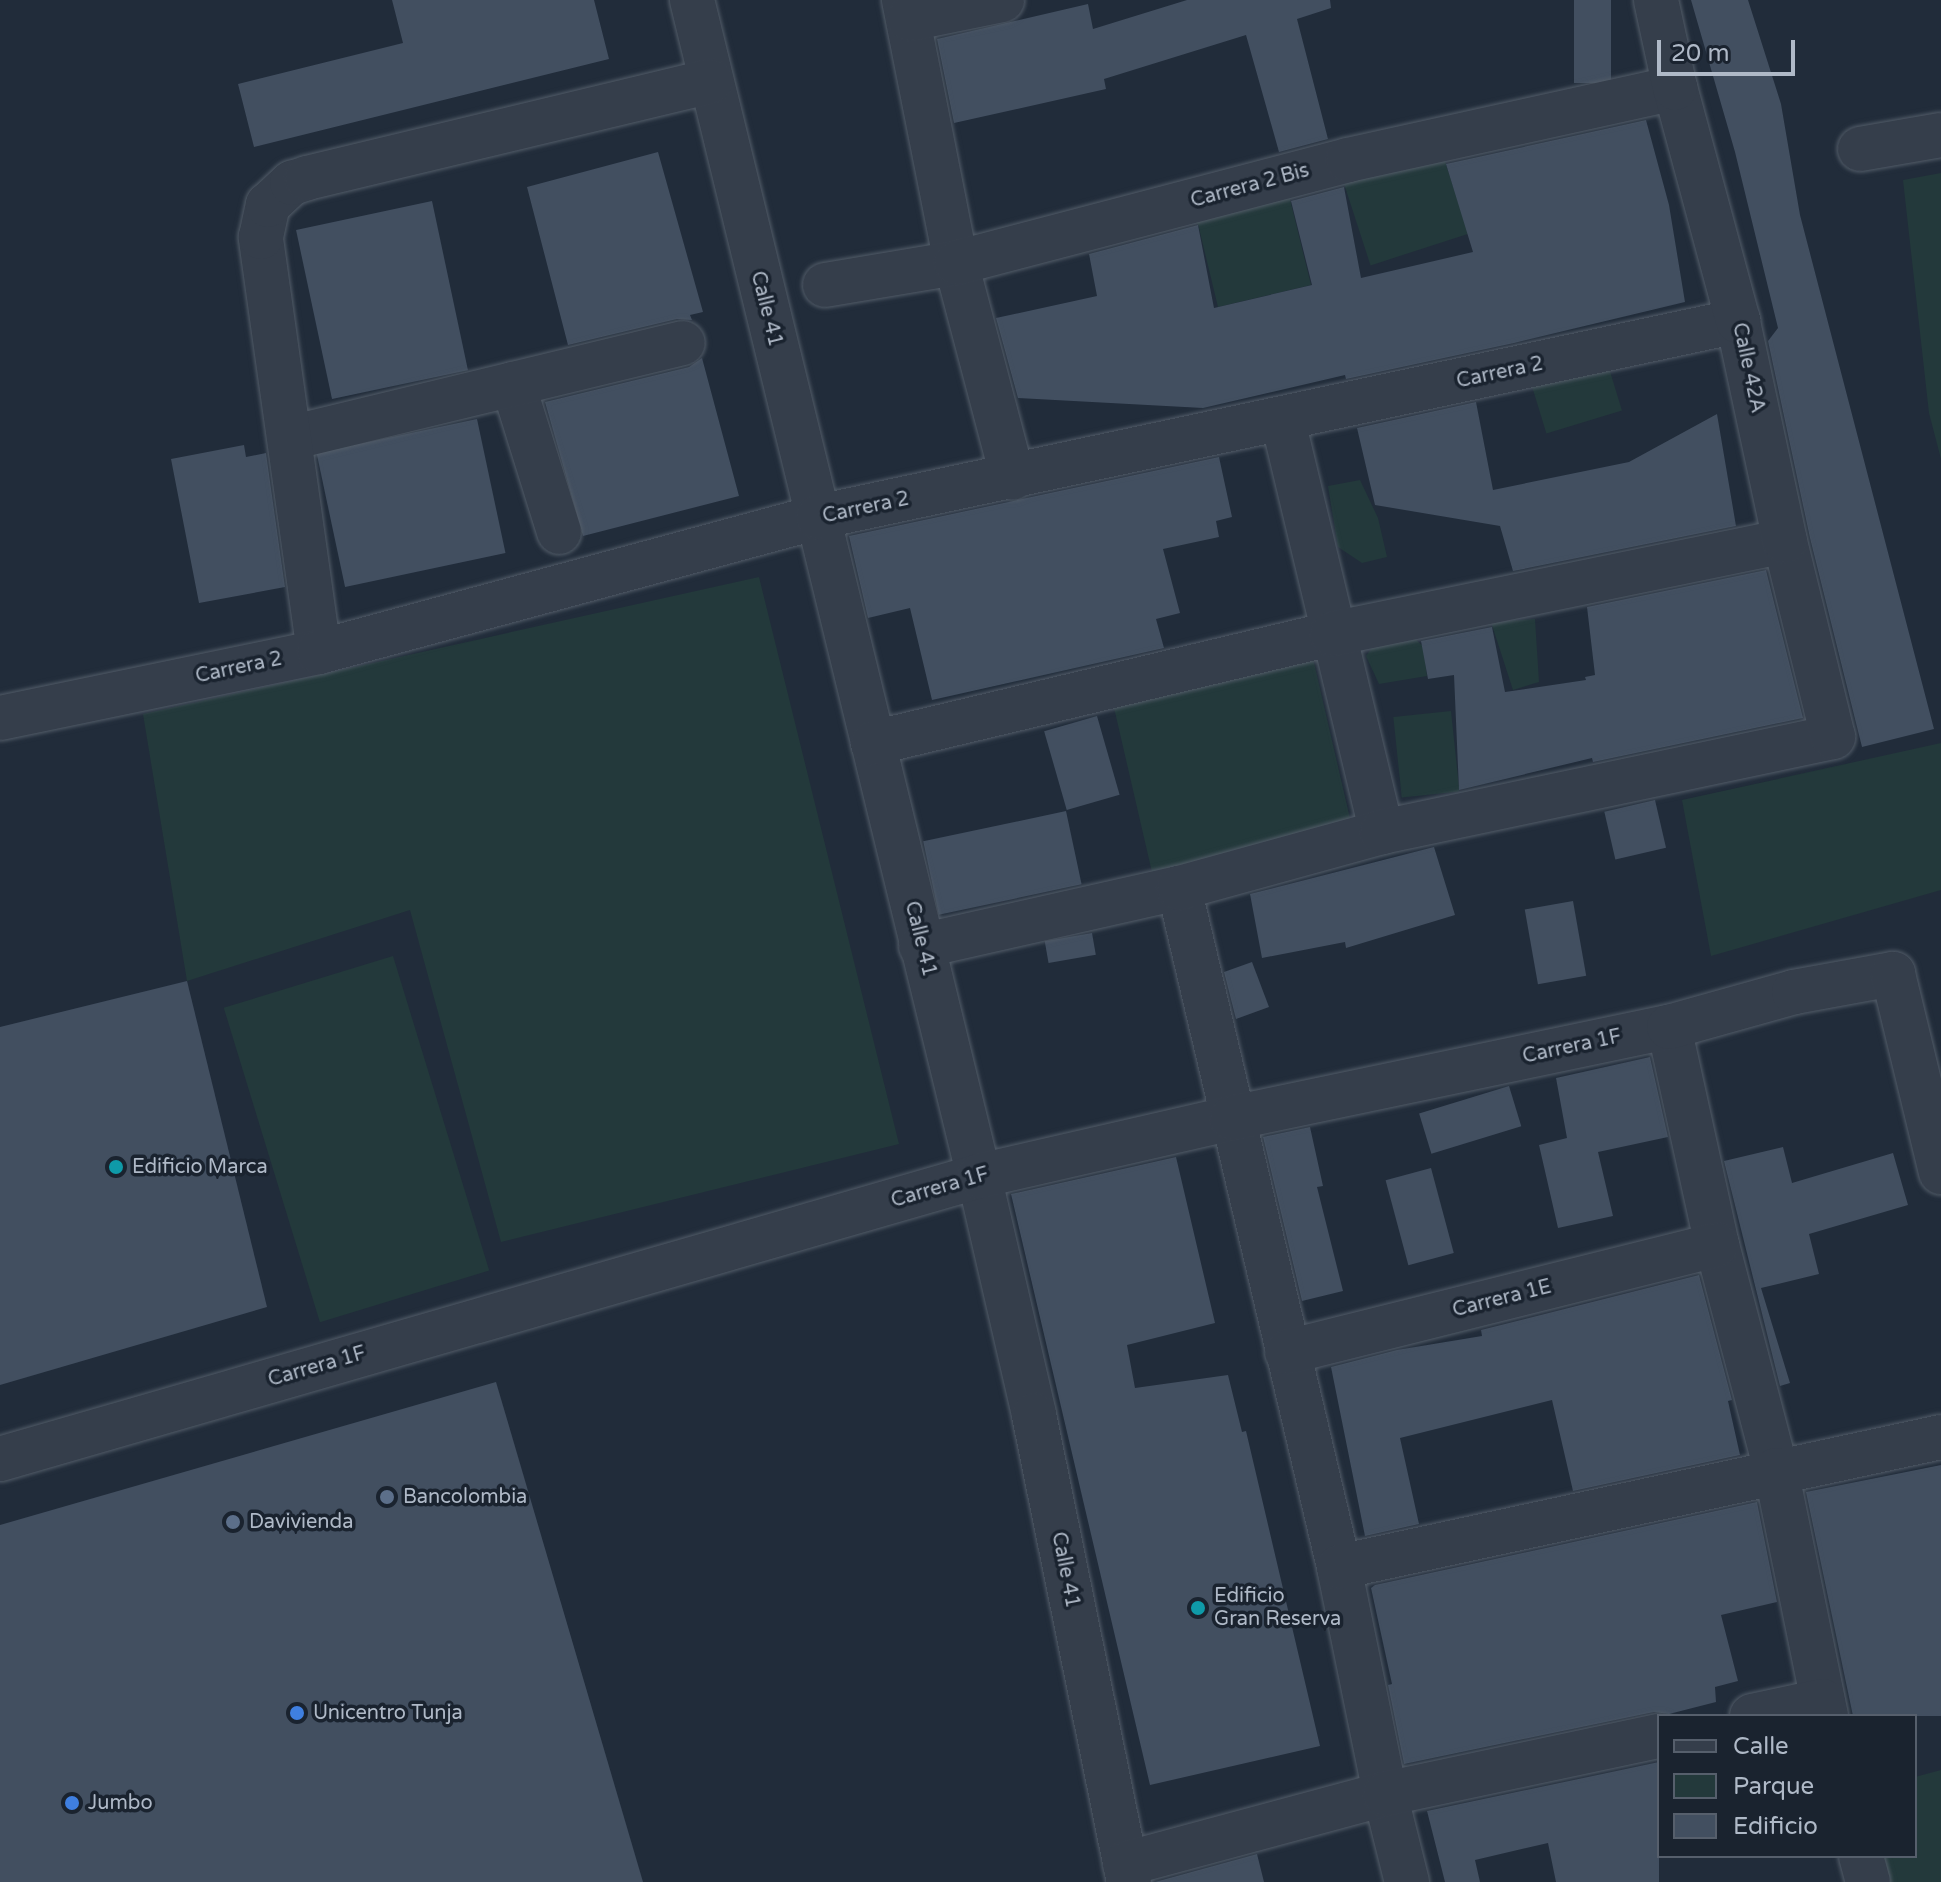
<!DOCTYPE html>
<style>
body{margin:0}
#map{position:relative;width:1941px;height:1882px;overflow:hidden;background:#212c3a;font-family:"Varela Round",sans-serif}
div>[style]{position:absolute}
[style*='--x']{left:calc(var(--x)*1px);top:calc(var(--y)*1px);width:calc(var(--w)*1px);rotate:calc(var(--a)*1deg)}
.green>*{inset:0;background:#23393b;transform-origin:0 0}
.building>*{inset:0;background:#424f60;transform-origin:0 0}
.roads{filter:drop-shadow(0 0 2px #525c68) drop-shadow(0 0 2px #525c68)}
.minor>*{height:44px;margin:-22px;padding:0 22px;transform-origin:22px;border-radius:22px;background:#353e4b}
.dots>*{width:22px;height:22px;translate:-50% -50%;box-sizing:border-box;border:4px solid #1a232f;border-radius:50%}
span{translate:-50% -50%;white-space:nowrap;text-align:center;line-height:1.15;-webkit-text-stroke:7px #1a232f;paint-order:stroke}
.street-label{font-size:20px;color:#afb9c7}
.poi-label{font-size:20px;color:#afb9c7}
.left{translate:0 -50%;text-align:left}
.legend{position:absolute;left:1657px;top:1714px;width:260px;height:144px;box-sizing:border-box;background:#1a232f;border:2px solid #565f6c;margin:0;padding:10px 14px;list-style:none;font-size:24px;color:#afb9c7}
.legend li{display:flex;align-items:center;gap:16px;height:40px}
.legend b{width:40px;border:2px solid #565f6c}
.scale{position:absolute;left:1657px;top:40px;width:138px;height:36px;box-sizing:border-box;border:4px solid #afb9c7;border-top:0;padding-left:10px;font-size:24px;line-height:28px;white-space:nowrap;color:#afb9c7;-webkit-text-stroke:6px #1a232f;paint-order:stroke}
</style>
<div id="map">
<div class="green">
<i style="left:1441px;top:149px;width:89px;height:103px;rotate:72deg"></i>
<i style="clip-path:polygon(1941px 173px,1941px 459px,1929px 413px,1903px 180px)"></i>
<i style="clip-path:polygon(1287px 187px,1311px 285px,1218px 307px,1198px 224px,1178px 219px)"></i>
<i style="left:1605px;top:355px;width:58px;height:79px;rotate:73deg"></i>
<i style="clip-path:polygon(1360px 480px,1378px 518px,1387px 557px,1362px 563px,1338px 547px,1328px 486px)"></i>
<i style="clip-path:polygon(759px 577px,899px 1144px,501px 1242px,410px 910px,187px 981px,143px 714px)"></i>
<i style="clip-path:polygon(1535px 619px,1539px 682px,1513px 690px,1491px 622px)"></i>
<i style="clip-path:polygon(1408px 633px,1423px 646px,1427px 676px,1379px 684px,1366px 656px,1373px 646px)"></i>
<i style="left:1312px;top:654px;width:177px;height:205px;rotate:77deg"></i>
<i style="left:1451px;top:711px;width:81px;height:58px;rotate:84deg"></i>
<i style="clip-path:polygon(1941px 743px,1941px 890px,1711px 956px,1682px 800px)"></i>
<i style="left:393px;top:956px;width:329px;height:177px;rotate:73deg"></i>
<i style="clip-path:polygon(1941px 1770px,1941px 1882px,1881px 1882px,1874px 1856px,1915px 1856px,1915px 1777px)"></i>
</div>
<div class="building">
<i style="clip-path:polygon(392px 0,594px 0,609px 59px,254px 147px,238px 84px,403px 43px)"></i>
<i style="clip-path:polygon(1187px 0,1330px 0,1331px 8px,1297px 19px,1328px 139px,1279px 152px,1246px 35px,1104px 79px,1106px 89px,954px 123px,937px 39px,1088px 4px,1093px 29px)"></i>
<i style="left:1574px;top:0;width:37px;height:83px"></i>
<i style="clip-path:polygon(1691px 0,1748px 0,1781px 104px,1800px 215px,1934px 729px,1862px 747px,1810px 538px,1768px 341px,1778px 328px,1735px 152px)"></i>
<i style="clip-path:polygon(1646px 120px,1669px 205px,1685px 302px,1514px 343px,1346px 379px,1345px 375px,1203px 408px,1018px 398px,996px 318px,1097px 296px,1089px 254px,1198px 225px,1214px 308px,1312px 285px,1291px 201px,1344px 187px,1361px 278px,1473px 252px,1446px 164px)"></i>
<i style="clip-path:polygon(658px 152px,703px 312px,690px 315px,692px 320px,677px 319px,568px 345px,527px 187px)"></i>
<i style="left:432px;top:201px;width:173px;height:139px;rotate:78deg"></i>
<i style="clip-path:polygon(702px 358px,739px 496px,583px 536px,545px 402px,689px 367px)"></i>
<i style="clip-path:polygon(1476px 402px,1493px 490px,1629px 462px,1717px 414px,1736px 526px,1513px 571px,1500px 526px,1375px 505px,1357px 428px)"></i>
<i style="left:477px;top:419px;width:137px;height:164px;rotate:78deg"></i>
<i style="clip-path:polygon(244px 445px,246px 457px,266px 453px,285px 587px,199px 603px,171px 459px)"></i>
<i style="clip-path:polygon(1219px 457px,1232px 517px,1216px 521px,1219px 537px,1163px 549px,1180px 613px,1156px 619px,1164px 648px,932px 700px,910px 608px,868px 618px,849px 536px)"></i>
<i style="clip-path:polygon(1766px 570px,1803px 718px,1593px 762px,1592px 758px,1459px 790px,1454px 675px,1428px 679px,1421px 641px,1492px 627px,1505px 692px,1586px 680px,1585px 677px,1595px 675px,1587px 607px)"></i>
<i style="left:1097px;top:716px;width:82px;height:55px;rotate:74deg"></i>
<i style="left:1655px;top:800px;width:49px;height:52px;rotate:77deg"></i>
<i style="left:1066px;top:811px;width:75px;height:146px;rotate:78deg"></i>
<i style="clip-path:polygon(1434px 847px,1455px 915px,1346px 948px,1345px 942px,1262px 958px,1250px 894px)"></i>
<i style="left:1573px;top:901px;width:76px;height:49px;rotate:80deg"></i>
<i style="left:1092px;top:933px;width:22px;height:48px;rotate:80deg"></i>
<i style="clip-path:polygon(1252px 962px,1269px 1007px,1236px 1019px,1224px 972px)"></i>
<i style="clip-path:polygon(187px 981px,267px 1307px,0 1385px,0 1027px)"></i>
<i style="clip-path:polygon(1650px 1057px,1668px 1137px,1598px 1152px,1613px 1216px,1558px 1228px,1539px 1145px,1567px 1138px,1556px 1078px)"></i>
<i style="left:1509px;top:1086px;width:42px;height:94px;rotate:73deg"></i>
<i style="clip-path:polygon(1310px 1127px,1323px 1186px,1317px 1187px,1343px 1291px,1302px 1301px,1263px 1137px)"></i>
<i style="clip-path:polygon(1783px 1147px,1792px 1183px,1893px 1153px,1908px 1205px,1809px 1234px,1819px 1274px,1761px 1288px,1790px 1383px,1780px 1386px,1724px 1161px)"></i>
<i style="clip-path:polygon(1176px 1157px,1215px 1323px,1127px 1345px,1135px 1388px,1228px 1375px,1242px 1432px,1246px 1431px,1320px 1746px,1150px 1785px,1011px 1194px)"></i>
<i style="left:1431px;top:1168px;width:88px;height:47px;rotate:75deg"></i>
<i style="clip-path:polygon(1699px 1275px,1732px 1400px,1728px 1401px,1740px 1455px,1573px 1491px,1552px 1400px,1400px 1438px,1419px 1524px,1365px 1536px,1331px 1367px,1397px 1350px,1482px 1336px,1481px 1330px)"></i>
<i style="clip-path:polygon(496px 1382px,643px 1882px,0 1882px,0 1525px)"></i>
<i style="clip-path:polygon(1941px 1465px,1941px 1716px,1853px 1716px,1806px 1492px)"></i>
<i style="clip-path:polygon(1757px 1502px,1777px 1602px,1721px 1615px,1738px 1681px,1715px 1687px,1716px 1702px,1669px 1714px,1654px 1712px,1404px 1764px,1388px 1685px,1392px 1684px,1371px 1588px,1375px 1585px)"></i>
<i style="clip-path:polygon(1659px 1762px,1659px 1882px,1556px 1882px,1548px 1843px,1475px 1860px,1480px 1882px,1445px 1882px,1427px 1811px)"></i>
<i style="clip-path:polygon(1257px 1854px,1264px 1882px,1155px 1882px)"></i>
</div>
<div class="roads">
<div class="minor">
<i style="--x:692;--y:0;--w:1211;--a:76.29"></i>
<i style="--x:979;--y:1176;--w:245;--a:77"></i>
<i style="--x:1034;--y:1415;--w:477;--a:78.5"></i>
<i style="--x:904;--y:0;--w:268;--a:78.8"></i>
<i style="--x:956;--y:263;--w:222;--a:75.2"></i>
<i style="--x:909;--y:19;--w:95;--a:-11.5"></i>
<i style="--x:1860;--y:149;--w:82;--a:-9.8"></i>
<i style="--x:825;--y:285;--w:133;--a:-9.5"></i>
<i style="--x:956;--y:263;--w:405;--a:-14.7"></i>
<i style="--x:1348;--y:160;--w:335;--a:-12.4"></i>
<i style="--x:513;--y:384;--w:155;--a:72.7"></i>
<i style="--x:1283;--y:421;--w:423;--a:76.5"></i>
<i style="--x:290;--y:438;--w:404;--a:-13.6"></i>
<i style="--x:319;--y:652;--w:419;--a:-98"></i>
<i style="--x:261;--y:237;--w:33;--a:-78"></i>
<i style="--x:268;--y:205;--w:33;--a:-43"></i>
<i style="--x:292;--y:183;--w:16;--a:-18"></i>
<i style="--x:307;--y:178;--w:415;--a:-13.5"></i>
<i style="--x:0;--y:718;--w:326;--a:-11.7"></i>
<i style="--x:319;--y:652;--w:517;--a:-15.14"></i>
<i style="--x:818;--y:517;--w:941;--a:-12.03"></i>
<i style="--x:873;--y:743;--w:472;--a:-13.4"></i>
<i style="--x:1332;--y:634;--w:462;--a:-11.6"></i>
<i style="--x:1179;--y:888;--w:698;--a:76.74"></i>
<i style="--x:1339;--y:1567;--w:232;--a:78.5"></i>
<i style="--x:1385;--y:1794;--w:91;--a:76"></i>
<i style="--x:921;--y:946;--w:264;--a:-12.7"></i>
<i style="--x:1179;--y:888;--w:211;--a:-15.4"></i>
<i style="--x:1382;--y:832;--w:461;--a:-11.9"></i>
<i style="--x:1833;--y:737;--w:202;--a:-103.8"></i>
<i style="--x:1785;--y:541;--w:225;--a:-102.1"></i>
<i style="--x:1738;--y:321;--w:241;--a:-105.1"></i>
<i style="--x:1675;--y:88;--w:90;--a:-102.2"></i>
<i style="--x:1669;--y:1027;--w:223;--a:77.6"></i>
<i style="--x:1717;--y:1245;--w:233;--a:75.3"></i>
<i style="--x:1776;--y:1470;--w:251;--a:78.5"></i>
<i style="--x:1287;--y:1352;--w:443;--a:-14"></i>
<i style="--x:0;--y:1459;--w:1019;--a:-16.12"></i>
<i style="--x:979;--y:1176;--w:260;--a:-12.9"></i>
<i style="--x:1232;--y:1118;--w:446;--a:-11.8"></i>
<i style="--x:1669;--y:1027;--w:130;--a:-15.6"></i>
<i style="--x:1794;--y:992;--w:101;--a:-10.3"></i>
<i style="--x:1893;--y:974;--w:204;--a:76.4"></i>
<i style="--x:1339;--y:1567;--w:616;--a:-12.19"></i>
<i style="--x:1752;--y:1716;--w:72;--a:-12.1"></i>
<i style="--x:1861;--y:1856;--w:27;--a:75"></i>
<i style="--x:1125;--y:1864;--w:269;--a:-15.1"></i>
<i style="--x:1385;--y:1794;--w:280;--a:-12"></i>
</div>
</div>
<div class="dots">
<i style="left:116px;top:1167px;background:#0f9aa8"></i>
<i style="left:387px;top:1497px;background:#5c6f8a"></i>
<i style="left:233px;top:1522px;background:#5c6f8a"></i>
<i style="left:1198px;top:1608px;background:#0f9aa8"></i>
<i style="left:297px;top:1713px;background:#3f7fe0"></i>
<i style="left:72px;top:1803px;background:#3f7fe0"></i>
</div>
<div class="street-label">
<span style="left:1250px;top:186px;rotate:-15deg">Carrera 2 Bis</span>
<span style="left:766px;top:309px;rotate:76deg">Calle 41</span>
<span style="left:1748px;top:368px;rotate:78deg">Calle 42A</span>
<span style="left:1500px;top:373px;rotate:-12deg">Carrera 2</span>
<span style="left:866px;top:508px;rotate:-12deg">Carrera 2</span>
<span style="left:239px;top:668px;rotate:-12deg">Carrera 2</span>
<span style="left:920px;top:939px;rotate:76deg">Calle 41</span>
<span style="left:1572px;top:1047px;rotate:-12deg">Carrera 1F</span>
<span style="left:940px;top:1188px;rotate:-16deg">Carrera 1F</span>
<span style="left:1502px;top:1299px;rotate:-14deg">Carrera 1E</span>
<span style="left:317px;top:1367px;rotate:-16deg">Carrera 1F</span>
<span style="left:1065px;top:1570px;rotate:79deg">Calle 41</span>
</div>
<div class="poi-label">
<span class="left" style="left:132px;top:1167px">Edificio Marca</span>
<span class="left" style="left:403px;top:1497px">Bancolombia</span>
<span class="left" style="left:249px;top:1522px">Davivienda</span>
<span class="left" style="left:1214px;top:1608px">Edificio<br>Gran Reserva</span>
<span class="left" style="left:313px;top:1713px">Unicentro Tunja</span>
<span class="left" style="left:88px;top:1803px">Jumbo</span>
</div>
<ul class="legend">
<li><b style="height:10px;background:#353e4b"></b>Calle</li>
<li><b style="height:22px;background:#23393b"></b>Parque</li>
<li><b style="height:22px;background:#424f60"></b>Edificio</li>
</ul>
<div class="scale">20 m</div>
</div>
